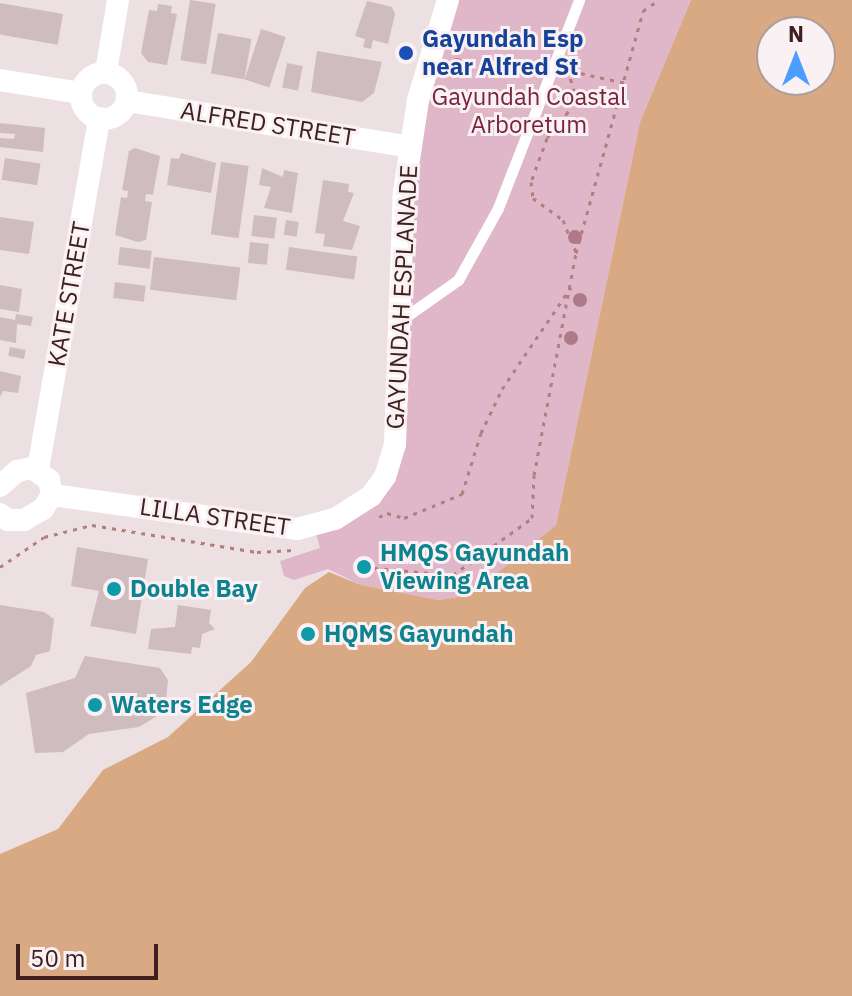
<!DOCTYPE html>
<style>
body{margin:0}
#map{position:relative;width:852px;height:996px;overflow:hidden;background:#ede0e2;font-family:"IBM Plex Sans",sans-serif}
div>[style]{position:absolute}
[style*='--x']{left:calc(var(--x)*1px);top:calc(var(--y)*1px);width:calc(var(--w)*1px);rotate:calc(var(--a)*1deg)}
.green>*{inset:0;background:#e0b7c8}
.water>*{inset:0;background:#d8a982}
.building>*{inset:0;background:#cebcbf;transform-origin:0 0}
.path>*{height:3px;margin-top:-1.5px;transform-origin:0;background:repeating-linear-gradient(90deg,#b47d7e 0 4px,transparent 0 10px)}
.service>*{height:11px;margin:-5.5px;padding:0 5.5px;transform-origin:5.5px;border-radius:5.5px;background:#fff}
.minor>*{height:22px;margin:-11px;padding:0 11px;transform-origin:11px;border-radius:11px;background:#fff}
.minor>.ring{margin:-11px;padding:0;box-sizing:content-box;background:none;border:22px solid #fff;border-radius:50%}
.tertiary>*{height:22px;margin:-11px;padding:0 11px;transform-origin:11px;border-radius:11px;background:#fff}
.trees>*{width:14px;height:14px;margin:-7px;border-radius:50%;background:#ae7988}
.dots>*{width:22px;height:22px;translate:-50% -50%;box-sizing:border-box;border:4px solid #f9f1f3;border-radius:50%}
span{translate:-50% -50%;white-space:nowrap;text-align:center;line-height:1.15;-webkit-text-stroke:6px #f9f1f3;paint-order:stroke}
.transit-label{font-size:24px;color:#164399;font-weight:700}
.left{translate:0 -50%;text-align:left}
.park-label{font-size:24px;color:#7a253f}
.street-label{font-size:24px;color:#3f201f}
.culture-label{font-size:24px;color:#0d838f;font-weight:700}
.north{position:absolute;left:756px;top:16px;width:80px;height:80px;box-sizing:border-box;background:#f9f1f3;border:2px solid #af9d9e;border-radius:50%;rotate:0deg;font-size:22px;font-weight:700;line-height:32px;text-align:center;color:#3f201f}
.north::after{content:'';display:block;margin:auto;width:28px;height:36px;background:#4c9dff;clip-path:polygon(50% 0,100% 100%,50% 72%,0 100%)}
.scale{position:absolute;left:16px;top:944px;width:142px;height:36px;box-sizing:border-box;border:4px solid #3f201f;border-top:0;padding-left:10px;font-size:24px;line-height:28px;white-space:nowrap;color:#3f201f;-webkit-text-stroke:6px #f9f1f3;paint-order:stroke}
</style>
<div id="map">
<div class="green">
<i style="clip-path:polygon(448px 0,691px 0,640px 122px,556px 525px,494px 577px,458px 597px,438px 600px,361px 585px,328px 569px,294px 580px,284px 576px,280px 561px,320px 548px,314px 527px,385px 477px,402px 218px)"></i>
</div>
<div class="water">
<i style="clip-path:polygon(evenodd,691px 0,852px 0,852px 996px,0 996px,0 854px,58px 829px,103px 770px,168px 737px,251px 662px,305px 588px,329px 572px,361px 585px,438px 600px,458px 597px,494px 576px,556px 525px,640px 122px,691px 0,820px 32px,820px 80px,772px 80px,772px 32px,820px 32px)"></i>
</div>
<div class="building">
<i style="left:190px;top:0;width:26px;height:61px;rotate:9deg"></i>
<i style="clip-path:polygon(367px 1px,392px 7px,395px 14px,388px 44px,373px 40px,371px 49px,363px 47px,365px 39px,355px 36px)"></i>
<i style="left:0;top:3px;width:64px;height:31px;rotate:10deg"></i>
<i style="clip-path:polygon(158px 4px,172px 6px,171px 13px,177px 14px,167px 65px,148px 62px,141px 53px,149px 10px,157px 11px)"></i>
<i style="left:261px;top:29px;width:26px;height:53px;rotate:18deg"></i>
<i style="left:218px;top:33px;width:34px;height:41px;rotate:10deg"></i>
<i style="clip-path:polygon(317px 51px,382px 62px,374px 93px,362px 102px,311px 92px)"></i>
<i style="left:287px;top:63px;width:16px;height:25px;rotate:11deg"></i>
<i style="clip-path:polygon(0 123px,45px 128px,43px 152px,0 147px,0 138px,14px 139px,15px 134px,0 133px)"></i>
<i style="clip-path:polygon(135px 148px,160px 156px,153px 195px,146px 194px,145px 201px,152px 202px,146px 240px,138px 242px,115px 235px,121px 197px,127px 198px,128px 191px,122px 190px,129px 151px)"></i>
<i style="clip-path:polygon(181px 153px,216px 163px,211px 193px,167px 185px,171px 158px,179px 159px)"></i>
<i style="left:5px;top:158px;width:36px;height:22px;rotate:9deg"></i>
<i style="left:221px;top:162px;width:28px;height:73px;rotate:8deg"></i>
<i style="clip-path:polygon(262px 168px,283px 177px,284px 170px,298px 173px,292px 213px,264px 208px,271px 187px,259px 185px)"></i>
<i style="clip-path:polygon(323px 180px,349px 184px,348px 192px,354px 193px,343px 221px,360px 226px,352px 250px,323px 246px,325px 234px,315px 233px)"></i>
<i style="left:254px;top:215px;width:23px;height:21px;rotate:7deg"></i>
<i style="clip-path:polygon(0 217px,34px 222px,29px 254px,0 250px)"></i>
<i style="left:286px;top:220px;width:13px;height:15px;rotate:9deg"></i>
<i style="left:250px;top:242px;width:19px;height:21px;rotate:6deg"></i>
<i style="left:120px;top:247px;width:32px;height:18px;rotate:7deg"></i>
<i style="left:289px;top:247px;width:69px;height:23px;rotate:8deg"></i>
<i style="left:154px;top:257px;width:87px;height:33px;rotate:7deg"></i>
<i style="left:115px;top:282px;width:31px;height:16px;rotate:7deg"></i>
<i style="clip-path:polygon(0 285px,22px 289px,19px 312px,0 309px)"></i>
<i style="clip-path:polygon(16px 314px,33px 317px,31px 326px,17px 324px,16px 343px,0 340px,0 317px,15px 320px)"></i>
<i style="left:10px;top:347px;width:16px;height:9px;rotate:11deg"></i>
<i style="clip-path:polygon(0 371px,21px 376px,18px 393px,3px 391px,0 397px)"></i>
<i style="clip-path:polygon(77px 547px,148px 559px,136px 634px,90px 626px,99px 591px,71px 586px)"></i>
<i style="clip-path:polygon(0 605px,44px 612px,54px 619px,50px 651px,36px 655px,31px 666px,0 686px)"></i>
<i style="clip-path:polygon(178px 605px,211px 610px,209px 623px,215px 629px,202px 634px,200px 648px,192px 647px,191px 654px,148px 649px,151px 629px,175px 627px)"></i>
<i style="clip-path:polygon(85px 656px,160px 668px,168px 680px,165px 711px,139px 727px,89px 734px,63px 752px,35px 753px,26px 693px,75px 678px)"></i>
</div>
<div class="path">
<i style="--x:568;--y:69;--w:24;--a:75"></i>
<i style="--x:574;--y:92;--w:21;--a:107"></i>
<i style="--x:568;--y:112;--w:33;--a:129"></i>
<i style="--x:547;--y:138;--w:47;--a:110"></i>
<i style="--x:531;--y:182;--w:16;--a:83"></i>
<i style="--x:533;--y:198;--w:37;--a:36"></i>
<i style="--x:563;--y:220;--w:35;--a:68"></i>
<i style="--x:571;--y:71;--w:56;--a:12.3"></i>
<i style="--x:379;--y:517;--w:9;--a:-27"></i>
<i style="--x:387;--y:513;--w:18;--a:16"></i>
<i style="--x:404;--y:518;--w:63;--a:-22.5"></i>
<i style="--x:462;--y:494;--w:64;--a:-72.7"></i>
<i style="--x:481;--y:433;--w:49;--a:-64.5"></i>
<i style="--x:502;--y:389;--w:123;--a:-55.9"></i>
<i style="--x:0;--y:567;--w:53;--a:-34.3"></i>
<i style="--x:44;--y:537;--w:49;--a:-14"></i>
<i style="--x:92;--y:525;--w:167;--a:9.3"></i>
<i style="--x:257;--y:552;--w:37;--a:-3"></i>
<i style="--x:364;--y:567;--w:89;--a:5.1"></i>
<i style="--x:453;--y:575;--w:97;--a:-35.8"></i>
<i style="--x:532;--y:518;--w:43;--a:-87.3"></i>
<i style="--x:534;--y:475;--w:226;--a:-79.3"></i>
<i style="--x:576;--y:253;--w:251;--a:-74.5"></i>
<i style="--x:643;--y:11;--w:19;--a:-35"></i>
</div>
<div class="service">
<i style="--x:401;--y:320;--w:70;--a:-35.1"></i>
<i style="--x:458;--y:280;--w:82;--a:-60.9"></i>
<i style="--x:498;--y:208;--w:223;--a:-68.7"></i>
</div>
<div class="minor">
<i style="--x:106;--y:72;--w:73;--a:-80.5"></i>
<i class="ring" style="left:81px;top:73px;width:24px;height:24px"></i>
<i style="--x:0;--y:80;--w:81;--a:9.2"></i>
<i style="--x:127;--y:101;--w:287;--a:9.2"></i>
<i style="--x:38;--y:469;--w:356;--a:-80.1"></i>
</div>
<div class="tertiary">
<i style="--x:0;--y:486;--w:23;--a:-41"></i>
<i style="--x:17;--y:471;--w:15;--a:-11"></i>
<i style="--x:32;--y:468;--w:21;--a:35"></i>
<i style="--x:49;--y:480;--w:15;--a:79"></i>
<i style="--x:52;--y:495;--w:17;--a:123"></i>
<i style="--x:43;--y:509;--w:22;--a:150"></i>
<i style="--x:24;--y:520;--w:16;--a:180"></i>
<i style="--x:8;--y:520;--w:10;--a:-143"></i>
<i style="--x:52;--y:495;--w:247;--a:7.9"></i>
<i style="--x:297;--y:529;--w:39;--a:-15"></i>
<i style="--x:335;--y:519;--w:43;--a:-32.6"></i>
<i style="--x:371;--y:496;--w:24;--a:-54"></i>
<i style="--x:385;--y:477;--w:34;--a:-73"></i>
<i style="--x:395;--y:444;--w:252;--a:-88"></i>
<i style="--x:404;--y:192;--w:93;--a:-81.3"></i>
<i style="--x:418;--y:100;--w:104;--a:-73.3"></i>
</div>
<div class="trees">
<i style="left:457px;top:65px"></i>
<i style="left:575px;top:237px"></i>
<i style="left:580px;top:300px"></i>
<i style="left:571px;top:338px"></i>
</div>
<div class="dots">
<i style="left:406px;top:53px;background:#1a4fb4"></i>
<i style="left:364px;top:567px;background:#0f9aa8"></i>
<i style="left:114px;top:589px;background:#0f9aa8"></i>
<i style="left:308px;top:634px;background:#0f9aa8"></i>
<i style="left:95px;top:705px;background:#0f9aa8"></i>
</div>
<div class="transit-label">
<span class="left" style="left:422px;top:53px">Gayundah Esp<br>near Alfred St</span>
</div>
<div class="park-label">
<span style="left:529px;top:111px">Gayundah Coastal<br>Arboretum</span>
</div>
<div class="street-label">
<span style="left:268px;top:124px;rotate:9deg">ALFRED STREET</span>
<span style="left:69px;top:294px;rotate:-80deg">KATE STREET</span>
<span style="left:402px;top:297px;rotate:-87deg">GAYUNDAH ESPLANADE</span>
<span style="left:215px;top:517px;rotate:8deg">LILLA STREET</span>
</div>
<div class="culture-label">
<span class="left" style="left:380px;top:567px">HMQS Gayundah<br>Viewing Area</span>
<span class="left" style="left:130px;top:589px">Double Bay</span>
<span class="left" style="left:324px;top:634px">HQMS Gayundah</span>
<span class="left" style="left:111px;top:705px">Waters Edge</span>
</div>
<div class="north">N</div>
<div class="scale">50 m</div>
</div>
